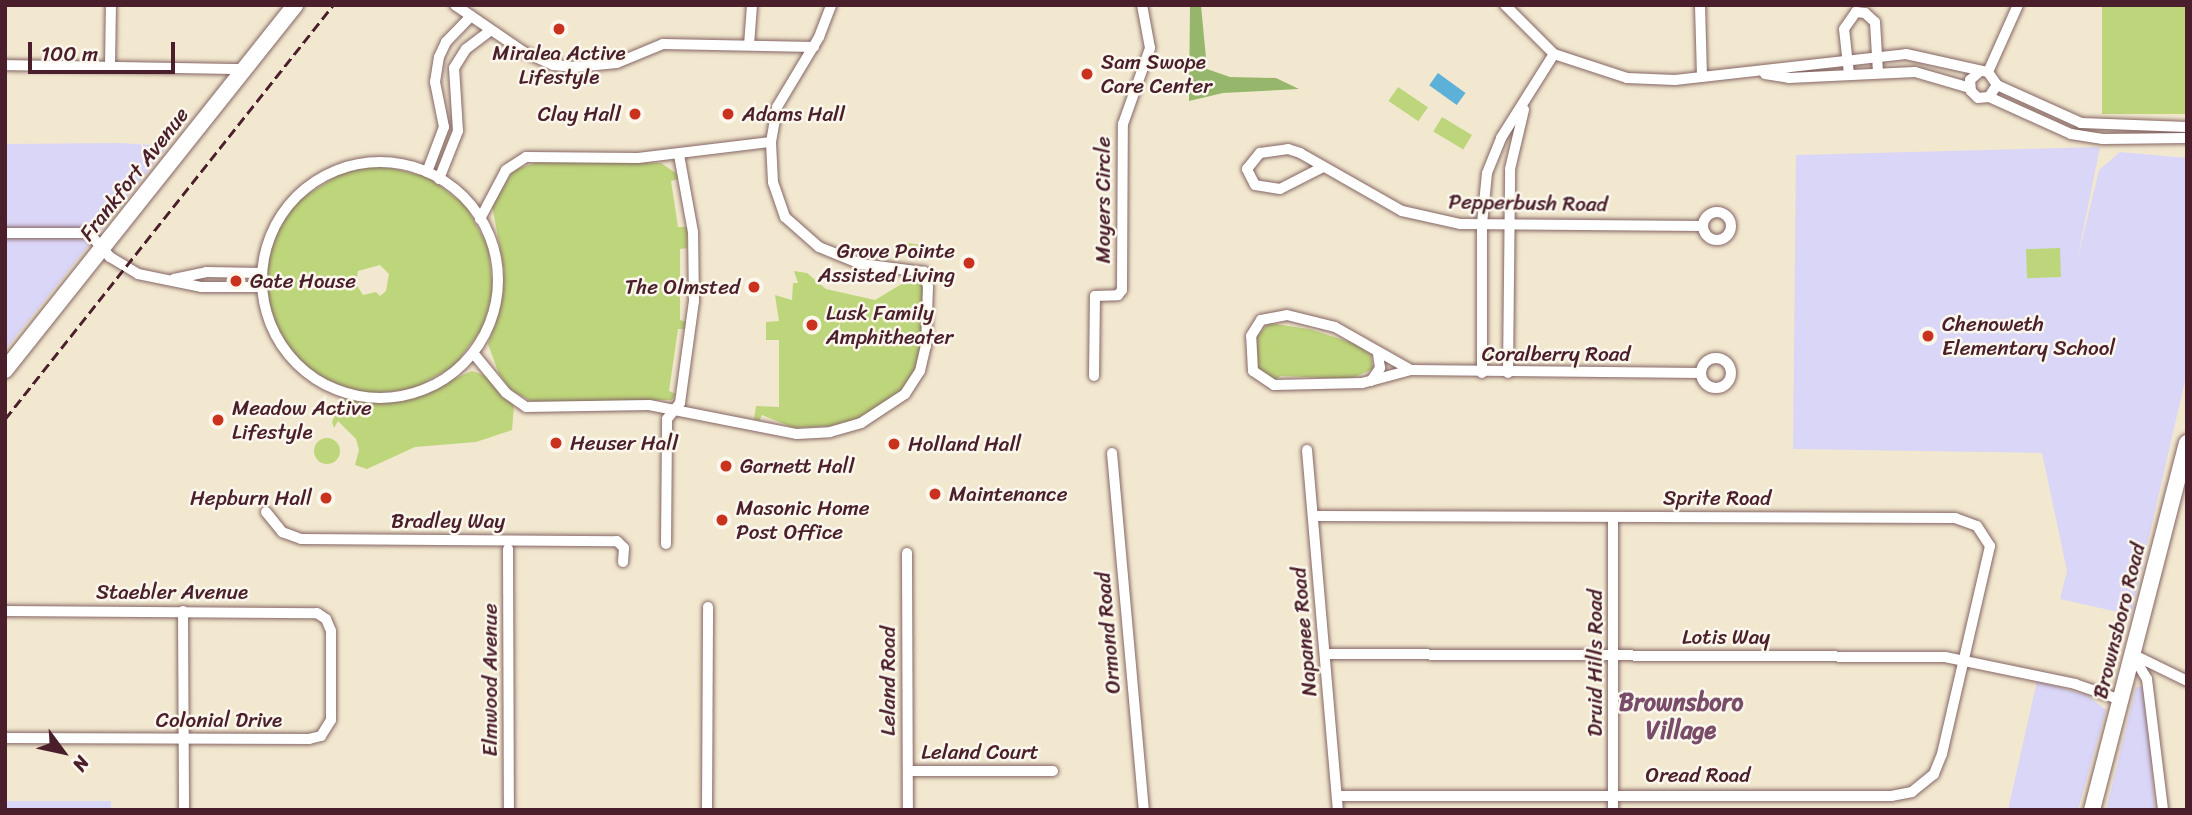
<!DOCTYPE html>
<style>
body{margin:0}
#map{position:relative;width:2192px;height:815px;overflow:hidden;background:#f2e8cf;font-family:Sriracha,sans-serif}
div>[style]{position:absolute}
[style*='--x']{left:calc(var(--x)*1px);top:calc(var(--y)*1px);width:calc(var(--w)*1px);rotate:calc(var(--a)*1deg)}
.built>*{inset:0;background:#dad6f7;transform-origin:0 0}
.green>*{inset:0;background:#bed67b;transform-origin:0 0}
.round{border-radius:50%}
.forest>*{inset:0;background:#96b76b}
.water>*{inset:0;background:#5db1d9;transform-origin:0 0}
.roads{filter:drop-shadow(0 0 2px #856564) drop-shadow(0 0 2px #856564)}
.street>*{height:10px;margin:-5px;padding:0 5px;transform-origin:5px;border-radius:5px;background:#fff}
.street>.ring{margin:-5px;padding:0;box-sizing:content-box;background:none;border:10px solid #fff;border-radius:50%}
.primary>*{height:16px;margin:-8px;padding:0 8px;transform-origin:8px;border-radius:8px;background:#fff}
.rail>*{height:2.5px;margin-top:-1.25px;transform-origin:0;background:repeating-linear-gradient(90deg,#4a1f2b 0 10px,transparent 0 15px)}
.dots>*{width:19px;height:19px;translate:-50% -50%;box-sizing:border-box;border:4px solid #fbf7ec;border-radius:50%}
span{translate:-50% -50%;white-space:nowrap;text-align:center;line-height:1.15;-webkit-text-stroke:5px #fbf7ec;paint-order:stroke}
.poi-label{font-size:21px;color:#4a1f2b}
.left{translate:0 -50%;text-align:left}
.right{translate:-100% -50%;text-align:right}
.street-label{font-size:21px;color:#4a1f2b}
.quarter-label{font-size:24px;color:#794d69;font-weight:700}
.frame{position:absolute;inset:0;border:7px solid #4a1f2b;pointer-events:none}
.north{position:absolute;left:28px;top:717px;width:70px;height:70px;-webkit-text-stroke:5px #fbf7ec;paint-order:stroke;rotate:123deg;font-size:19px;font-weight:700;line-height:28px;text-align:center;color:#4a1f2b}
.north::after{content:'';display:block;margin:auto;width:24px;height:32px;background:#4a1f2b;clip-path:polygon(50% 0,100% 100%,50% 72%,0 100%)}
.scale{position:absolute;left:28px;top:42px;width:147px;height:32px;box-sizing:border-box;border:4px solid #4a1f2b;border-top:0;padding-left:9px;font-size:21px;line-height:24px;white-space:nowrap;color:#4a1f2b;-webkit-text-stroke:5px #fbf7ec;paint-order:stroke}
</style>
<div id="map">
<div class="built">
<i style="clip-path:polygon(120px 143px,168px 146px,5px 350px,5px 144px)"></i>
<i style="clip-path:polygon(2100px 147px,2077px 261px,2099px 170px,2120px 152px,2187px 158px,2187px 372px,2131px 615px,2060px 599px,2067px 571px,2042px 453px,1793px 449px,1796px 155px)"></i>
<i style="clip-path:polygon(2037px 681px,2087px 695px,2106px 710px,2078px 810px,2008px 810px)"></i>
<i style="clip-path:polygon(2145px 686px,2155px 810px,2106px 810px,2136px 687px)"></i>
<i style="left:111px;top:801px;width:9px;height:106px;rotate:90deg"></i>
</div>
<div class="green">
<i style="left:2102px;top:5px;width:85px;height:109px"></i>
<i style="left:1398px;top:87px;width:36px;height:17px;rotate:34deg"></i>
<i style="left:1442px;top:117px;width:35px;height:17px;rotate:31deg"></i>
<i style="clip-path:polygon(541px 161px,661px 163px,677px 174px,678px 179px,671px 181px,678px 227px,687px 227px,687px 248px,680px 249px,680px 320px,686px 322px,686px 329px,678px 329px,669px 391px,676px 394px,672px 400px,533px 402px,512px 391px,499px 374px,488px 344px,500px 310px,504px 270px,492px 205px,514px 170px)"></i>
<i style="clip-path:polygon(evenodd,382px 166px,428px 177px,465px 205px,488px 246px,493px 292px,482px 329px,454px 366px,413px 389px,367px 394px,322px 379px,293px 355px,270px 314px,265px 277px,272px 240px,297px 201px,345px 171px,382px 166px,380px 265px,389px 274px,386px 291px,380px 296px,376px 292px,363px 295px,356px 284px,358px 271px,380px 265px)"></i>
<i style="clip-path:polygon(907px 243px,922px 245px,924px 259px,920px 253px,897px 257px,899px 248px)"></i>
<i style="left:2060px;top:248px;width:29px;height:34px;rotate:88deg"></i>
<i style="clip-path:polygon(794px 271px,807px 273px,826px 289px,875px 300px,915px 276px,924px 285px,920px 360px,913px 376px,900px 393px,847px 425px,794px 428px,762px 415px,759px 421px,754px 419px,756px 406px,779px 407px,779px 340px,766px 340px,766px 322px,779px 321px,775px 295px,792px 300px,793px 283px,798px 283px)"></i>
<i style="clip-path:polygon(1269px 323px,1309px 329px,1356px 344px,1371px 355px,1373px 369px,1350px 379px,1281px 376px,1274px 380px,1257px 371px,1254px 339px)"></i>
<i style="clip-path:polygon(472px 371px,486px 376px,514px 406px,512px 430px,476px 442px,415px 447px,367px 469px,355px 465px,359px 450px,356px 439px,338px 421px,334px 428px,332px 422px,341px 399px,385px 403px,409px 399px)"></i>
<i class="round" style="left:314px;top:438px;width:26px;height:26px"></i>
</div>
<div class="forest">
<i style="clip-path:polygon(1190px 5px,1201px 5px,1207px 69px,1230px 77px,1276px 78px,1299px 89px,1223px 93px,1189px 101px)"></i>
</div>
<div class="water">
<i style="left:1438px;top:73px;width:34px;height:15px;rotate:36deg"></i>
</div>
<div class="roads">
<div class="street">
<i style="--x:455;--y:5;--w:83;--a:34.3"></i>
<i style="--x:524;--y:52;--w:32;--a:24"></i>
<i style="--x:553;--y:65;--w:22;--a:5"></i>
<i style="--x:575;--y:67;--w:42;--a:-5.4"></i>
<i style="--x:617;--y:63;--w:50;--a:-22.4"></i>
<i style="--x:663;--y:44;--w:151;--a:1.1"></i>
<i style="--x:1505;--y:5;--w:69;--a:45"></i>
<i style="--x:1554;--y:54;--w:77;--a:18.2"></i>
<i style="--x:1627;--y:78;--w:48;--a:2.4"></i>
<i style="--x:1675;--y:80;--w:232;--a:-6.4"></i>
<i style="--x:1906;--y:54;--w:84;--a:12.4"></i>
<i style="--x:1988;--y:72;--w:16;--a:55"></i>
<i style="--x:1997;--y:85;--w:14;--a:124"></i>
<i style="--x:1989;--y:97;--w:11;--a:175"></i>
<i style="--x:1978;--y:98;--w:10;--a:-135"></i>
<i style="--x:1971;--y:91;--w:11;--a:-95"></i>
<i style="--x:1970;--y:80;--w:11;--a:-41"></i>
<i style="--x:1700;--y:5;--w:72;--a:88.4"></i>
<i style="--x:749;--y:45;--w:40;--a:-85.7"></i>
<i style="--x:5;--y:65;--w:239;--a:1"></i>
<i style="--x:110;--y:66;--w:61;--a:-89.1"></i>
<i style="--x:1988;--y:72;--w:73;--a:-65.9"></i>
<i style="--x:1765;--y:74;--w:24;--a:9"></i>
<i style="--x:1789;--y:78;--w:126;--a:-2.7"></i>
<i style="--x:1915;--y:72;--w:57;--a:16.2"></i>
<i style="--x:1849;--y:74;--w:45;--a:-96.3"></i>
<i style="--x:1844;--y:29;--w:21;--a:-55"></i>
<i style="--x:1856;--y:12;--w:9;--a:6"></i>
<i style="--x:1865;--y:13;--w:13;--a:42"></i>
<i style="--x:1875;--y:22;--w:51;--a:86.6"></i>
<i style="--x:1997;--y:85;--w:92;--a:24.3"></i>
<i style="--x:2081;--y:123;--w:106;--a:2.2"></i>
<i style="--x:1989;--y:97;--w:90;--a:24.3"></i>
<i style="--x:2071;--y:134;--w:32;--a:9"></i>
<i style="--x:2103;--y:139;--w:84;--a:-0.7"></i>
<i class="ring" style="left:262px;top:162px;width:226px;height:226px"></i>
<i style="--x:1323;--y:167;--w:48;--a:152.9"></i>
<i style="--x:1280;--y:189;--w:25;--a:-171"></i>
<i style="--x:1255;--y:185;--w:18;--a:-117"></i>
<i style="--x:1247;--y:169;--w:21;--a:-51"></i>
<i style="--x:1260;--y:153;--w:28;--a:-8"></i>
<i style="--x:1288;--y:149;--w:13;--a:18"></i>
<i style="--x:1300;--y:153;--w:117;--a:29.6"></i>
<i style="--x:1402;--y:211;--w:59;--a:12.6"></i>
<i style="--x:1460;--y:224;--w:243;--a:0.5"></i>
<i style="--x:427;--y:172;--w:48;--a:-69.3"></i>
<i style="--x:444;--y:127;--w:46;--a:-101.3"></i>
<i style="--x:435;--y:82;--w:25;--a:-81"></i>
<i style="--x:439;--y:57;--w:17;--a:-65"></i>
<i style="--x:446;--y:42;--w:36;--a:-46"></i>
<i style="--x:439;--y:179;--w:52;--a:-68.4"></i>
<i style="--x:458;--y:131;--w:63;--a:-93.6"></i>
<i style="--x:454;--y:68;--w:22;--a:-58"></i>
<i style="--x:466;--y:49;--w:31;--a:-37"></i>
<i class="ring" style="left:1703px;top:212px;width:18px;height:18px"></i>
<i style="--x:480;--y:219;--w:55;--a:-62"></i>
<i style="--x:506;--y:170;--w:24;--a:-33"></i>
<i style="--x:526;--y:157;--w:112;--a:0.5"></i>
<i style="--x:638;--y:158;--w:134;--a:-6.9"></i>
<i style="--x:5;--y:233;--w:84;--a:0"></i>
<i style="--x:89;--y:233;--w:32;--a:49"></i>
<i style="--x:110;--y:257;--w:33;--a:31"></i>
<i style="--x:138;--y:274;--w:64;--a:11.7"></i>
<i style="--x:201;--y:287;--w:61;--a:0"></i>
<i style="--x:174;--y:279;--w:33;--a:-12"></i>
<i style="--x:206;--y:272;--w:56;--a:1"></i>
<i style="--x:474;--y:354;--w:50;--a:50.6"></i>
<i style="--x:506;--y:393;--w:24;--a:35"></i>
<i style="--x:526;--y:407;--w:123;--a:-0.9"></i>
<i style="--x:649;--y:405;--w:151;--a:11.1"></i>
<i style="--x:797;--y:434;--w:33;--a:-3"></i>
<i style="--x:830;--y:432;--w:32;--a:-16"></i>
<i style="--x:861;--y:423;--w:53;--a:-33.4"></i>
<i style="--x:905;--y:394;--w:27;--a:-57"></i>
<i style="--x:920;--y:371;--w:26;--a:-77"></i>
<i style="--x:926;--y:346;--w:59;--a:-88.1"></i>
<i style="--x:928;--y:287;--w:16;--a:-105"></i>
<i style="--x:924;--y:272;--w:64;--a:-172.8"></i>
<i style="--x:861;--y:264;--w:45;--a:-158"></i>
<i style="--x:819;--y:247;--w:45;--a:-138.6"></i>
<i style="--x:785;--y:217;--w:37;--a:-109"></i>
<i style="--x:773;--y:182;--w:40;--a:-92.9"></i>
<i style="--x:771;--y:142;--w:36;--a:-80"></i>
<i style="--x:777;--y:107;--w:82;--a:-59"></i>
<i style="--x:819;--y:37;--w:34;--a:-69"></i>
<i class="ring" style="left:1701px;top:358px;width:20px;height:20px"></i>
<i style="--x:1411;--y:370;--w:51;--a:165.1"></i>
<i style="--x:1362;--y:383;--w:88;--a:178.7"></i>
<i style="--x:1274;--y:385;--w:25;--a:-146"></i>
<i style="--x:1253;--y:371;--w:35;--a:-93"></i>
<i style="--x:1251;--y:336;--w:19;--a:-58"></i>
<i style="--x:1261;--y:320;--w:26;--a:-11"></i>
<i style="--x:1287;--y:315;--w:49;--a:14"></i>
<i style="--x:1335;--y:327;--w:87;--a:29.5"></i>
<i style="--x:1411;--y:370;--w:290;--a:0.6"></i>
<i style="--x:1482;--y:373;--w:149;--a:-90"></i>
<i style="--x:1482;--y:224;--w:51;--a:-84.4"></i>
<i style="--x:1487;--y:173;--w:38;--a:-68"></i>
<i style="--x:1501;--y:138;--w:99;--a:-57.8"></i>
<i style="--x:1508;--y:373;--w:204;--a:-89.4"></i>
<i style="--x:1510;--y:169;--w:61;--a:-76.7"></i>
<i style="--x:1094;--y:376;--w:80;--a:-89.3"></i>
<i style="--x:1095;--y:296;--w:23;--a:-2"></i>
<i style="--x:1118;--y:295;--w:6;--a:-51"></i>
<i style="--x:1122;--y:290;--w:166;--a:-89.7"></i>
<i style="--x:1123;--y:124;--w:81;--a:-70.4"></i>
<i style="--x:1150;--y:48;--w:44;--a:-100.5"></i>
<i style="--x:1371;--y:381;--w:16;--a:-55"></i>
<i style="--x:1380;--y:368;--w:15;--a:-98"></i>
<i style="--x:1307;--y:450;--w:361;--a:85.1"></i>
<i style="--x:1112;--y:453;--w:358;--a:84.9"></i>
<i style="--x:266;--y:512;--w:26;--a:51"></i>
<i style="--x:282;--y:532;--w:20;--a:20"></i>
<i style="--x:301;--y:539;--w:316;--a:0.4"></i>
<i style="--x:617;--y:541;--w:10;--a:45"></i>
<i style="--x:624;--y:548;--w:14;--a:94"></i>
<i style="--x:1313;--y:516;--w:642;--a:0.18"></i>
<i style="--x:1955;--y:518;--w:23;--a:20"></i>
<i style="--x:1977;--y:526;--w:24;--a:57"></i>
<i style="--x:1990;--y:546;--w:213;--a:103"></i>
<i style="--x:1942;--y:754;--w:22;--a:112"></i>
<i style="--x:1934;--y:774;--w:28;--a:141"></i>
<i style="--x:1912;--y:792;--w:21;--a:169"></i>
<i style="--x:1891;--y:796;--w:554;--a:180"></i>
<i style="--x:666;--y:544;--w:125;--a:-89.5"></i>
<i style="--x:667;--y:419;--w:21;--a:-51"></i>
<i style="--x:680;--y:403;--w:103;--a:-82.2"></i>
<i style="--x:694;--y:301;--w:69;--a:-90.8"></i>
<i style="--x:693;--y:232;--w:78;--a:-100.3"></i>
<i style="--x:508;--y:549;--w:261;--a:89.8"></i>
<i style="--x:907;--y:553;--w:257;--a:89.8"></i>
<i style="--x:5;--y:611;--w:312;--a:0.4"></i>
<i style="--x:317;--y:613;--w:11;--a:34"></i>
<i style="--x:326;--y:619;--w:13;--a:67"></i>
<i style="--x:331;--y:631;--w:89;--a:90"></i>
<i style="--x:331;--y:720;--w:19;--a:122"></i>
<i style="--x:321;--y:736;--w:12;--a:166"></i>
<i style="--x:309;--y:739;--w:304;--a:-179.8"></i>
<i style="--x:183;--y:611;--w:199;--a:89.7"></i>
<i style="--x:1325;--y:654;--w:620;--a:0.28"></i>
<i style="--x:1945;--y:657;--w:133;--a:11.7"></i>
<i style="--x:2075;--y:684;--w:49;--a:19.2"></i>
<i style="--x:2132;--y:654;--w:29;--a:59"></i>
<i style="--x:2147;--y:679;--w:132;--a:83"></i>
<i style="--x:2132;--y:654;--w:61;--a:26.1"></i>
<i style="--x:908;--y:771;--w:145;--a:0"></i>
<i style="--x:707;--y:810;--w:203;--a:-89.7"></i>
<i style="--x:1613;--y:810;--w:293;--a:-90"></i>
</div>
<div class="primary">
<i style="--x:5;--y:370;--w:466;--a:-51.5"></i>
<i style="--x:2092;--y:810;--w:379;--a:-75.5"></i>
</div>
</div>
<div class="rail">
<i style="--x:5;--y:419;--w:528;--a:-51.61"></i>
</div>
<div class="dots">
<i style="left:559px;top:29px;background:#c8321e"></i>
<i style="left:1087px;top:74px;background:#c8321e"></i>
<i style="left:635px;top:114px;background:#c8321e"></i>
<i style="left:728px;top:114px;background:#c8321e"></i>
<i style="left:969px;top:263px;background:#c8321e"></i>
<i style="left:236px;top:281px;background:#c8321e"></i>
<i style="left:754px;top:287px;background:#c8321e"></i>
<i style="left:812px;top:325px;background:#c8321e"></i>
<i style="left:1928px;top:336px;background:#c8321e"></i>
<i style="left:218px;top:420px;background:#c8321e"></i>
<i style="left:556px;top:443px;background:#c8321e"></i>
<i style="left:894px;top:444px;background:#c8321e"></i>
<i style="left:726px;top:466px;background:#c8321e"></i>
<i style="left:935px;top:494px;background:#c8321e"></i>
<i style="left:326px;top:498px;background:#c8321e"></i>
<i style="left:722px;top:520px;background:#c8321e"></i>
</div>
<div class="poi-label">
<span style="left:559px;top:65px">Miralea Active<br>Lifestyle</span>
<span class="left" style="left:1101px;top:74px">Sam Swope<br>Care Center</span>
<span class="right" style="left:621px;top:114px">Clay Hall</span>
<span class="left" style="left:742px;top:114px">Adams Hall</span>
<span class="right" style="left:955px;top:263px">Grove Pointe<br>Assisted Living</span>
<span class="left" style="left:250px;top:281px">Gate House</span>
<span class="right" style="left:740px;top:287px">The Olmsted</span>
<span class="left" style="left:826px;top:325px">Lusk Family<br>Amphitheater</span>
<span class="left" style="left:1942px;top:336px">Chenoweth<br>Elementary School</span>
<span class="left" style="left:232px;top:420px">Meadow Active<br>Lifestyle</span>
<span class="left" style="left:570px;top:443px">Heuser Hall</span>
<span class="left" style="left:908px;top:444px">Holland Hall</span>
<span class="left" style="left:740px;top:466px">Garnett Hall</span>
<span class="left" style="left:949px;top:494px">Maintenance</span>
<span class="right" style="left:312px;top:498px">Hepburn Hall</span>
<span class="left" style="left:736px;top:520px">Masonic Home<br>Post Office</span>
</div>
<div class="street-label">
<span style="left:134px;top:174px;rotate:-52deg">Frankfort Avenue</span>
<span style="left:1103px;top:200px;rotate:-90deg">Moyers Circle</span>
<span style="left:1528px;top:203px;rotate:1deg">Pepperbush Road</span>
<span style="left:1556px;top:354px">Coralberry Road</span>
<span style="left:1717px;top:498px">Sprite Road</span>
<span style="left:448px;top:521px">Bradley Way</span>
<span style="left:172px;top:592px">Staebler Avenue</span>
<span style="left:2119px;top:621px;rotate:-76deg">Brownsboro Road</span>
<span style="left:1304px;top:632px;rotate:-95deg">Napanee Road</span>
<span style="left:1108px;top:633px;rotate:-95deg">Ormond Road</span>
<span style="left:1726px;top:637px">Lotis Way</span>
<span style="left:1595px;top:663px;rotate:-90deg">Druid Hills Road</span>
<span style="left:490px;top:680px;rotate:-90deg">Elmwood Avenue</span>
<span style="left:888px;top:681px;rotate:-90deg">Leland Road</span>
<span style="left:219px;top:720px">Colonial Drive</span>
<span style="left:980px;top:752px">Leland Court</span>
<span style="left:1698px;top:775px">Oread Road</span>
</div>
<div class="quarter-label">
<span style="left:1681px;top:717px">Brownsboro<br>Village</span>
</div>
<div class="frame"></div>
<div class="north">N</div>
<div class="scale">100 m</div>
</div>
